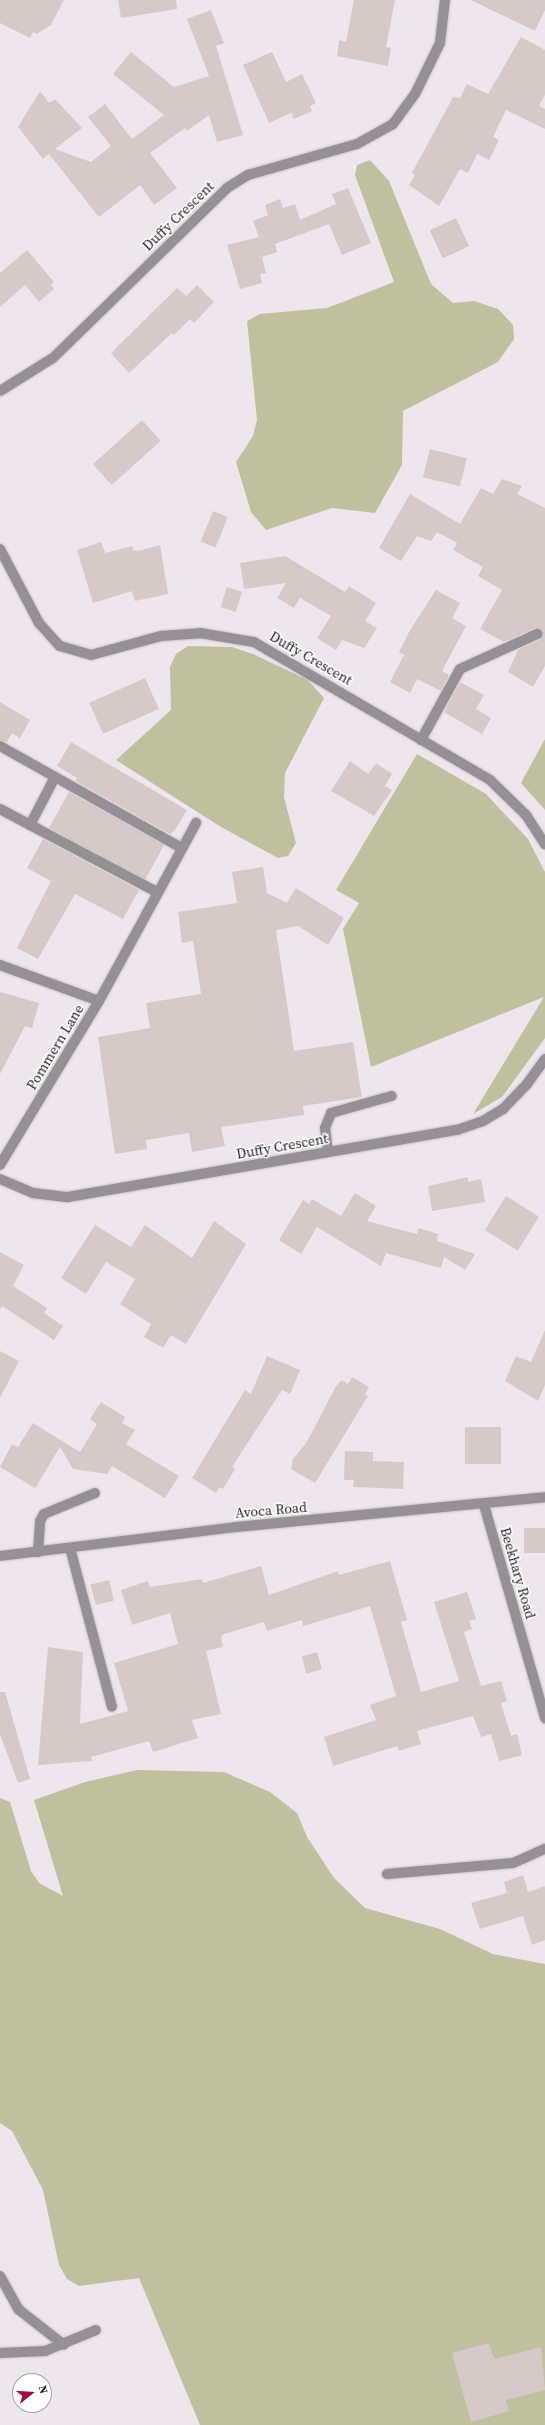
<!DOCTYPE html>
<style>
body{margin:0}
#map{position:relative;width:545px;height:2425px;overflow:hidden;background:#eee6ed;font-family:"Source Serif 4",serif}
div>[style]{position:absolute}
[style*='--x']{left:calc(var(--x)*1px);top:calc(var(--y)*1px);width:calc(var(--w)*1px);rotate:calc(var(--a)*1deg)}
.green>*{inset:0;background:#bdc19d}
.building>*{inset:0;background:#d5cac8;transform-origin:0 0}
.roads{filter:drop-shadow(0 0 1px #c9c2c8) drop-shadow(0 0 1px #c9c2c8)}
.lane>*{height:10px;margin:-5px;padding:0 5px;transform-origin:5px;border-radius:5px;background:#949093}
.street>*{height:10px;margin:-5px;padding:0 5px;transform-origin:5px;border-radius:5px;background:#949093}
span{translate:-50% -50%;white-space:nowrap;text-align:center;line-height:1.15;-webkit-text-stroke:3px #fff;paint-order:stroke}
.street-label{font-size:14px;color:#1f1c1f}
.north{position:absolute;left:12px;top:2373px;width:40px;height:40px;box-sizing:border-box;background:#fff;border:1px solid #a5a4a5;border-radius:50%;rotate:73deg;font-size:11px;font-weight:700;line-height:16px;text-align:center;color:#1f1c1f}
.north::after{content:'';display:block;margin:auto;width:14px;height:18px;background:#a30a45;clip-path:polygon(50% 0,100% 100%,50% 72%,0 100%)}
</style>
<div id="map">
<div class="green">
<i style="clip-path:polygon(370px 160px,389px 181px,431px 284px,453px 303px,474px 301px,498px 309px,513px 325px,514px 339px,498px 362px,403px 411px,402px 465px,375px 513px,332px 508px,266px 530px,251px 512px,236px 462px,253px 436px,257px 420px,247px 321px,260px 314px,327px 308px,394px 282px,355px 175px,357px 165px)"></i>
<i style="clip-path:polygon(188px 646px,232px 647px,253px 654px,308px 680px,324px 698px,285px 773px,284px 797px,296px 843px,288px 856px,278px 858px,221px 827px,116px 760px,171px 710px,170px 667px,176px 654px)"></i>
<i style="clip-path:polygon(545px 739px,545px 810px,521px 783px)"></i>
<i style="clip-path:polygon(417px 754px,486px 794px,528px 839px,545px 872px,545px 1038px,502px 1097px,473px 1114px,544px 997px,371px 1067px,343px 929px,359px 903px,336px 890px)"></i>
<i style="clip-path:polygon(137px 1770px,224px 1772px,270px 1792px,297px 1813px,307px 1837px,334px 1878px,365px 1908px,440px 1929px,493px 1954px,545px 1964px,545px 2425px,200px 2425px,139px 2278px,79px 2286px,67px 2279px,59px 2265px,43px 2190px,12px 2131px,0 2123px,0 1798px,10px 1802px,31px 1871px,39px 1883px,63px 1896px,34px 1800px,85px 1782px)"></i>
</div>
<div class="building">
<i style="clip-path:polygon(0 0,64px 0,51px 25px,37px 34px,33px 32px,30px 38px,0 23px)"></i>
<i style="clip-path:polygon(118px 0,176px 0,177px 9px,121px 18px)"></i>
<i style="clip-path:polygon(354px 0,395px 0,386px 47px,391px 48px,388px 66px,337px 56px,339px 40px,346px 42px)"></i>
<i style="clip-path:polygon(471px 0,545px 0,545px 10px,535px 31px)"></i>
<i style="clip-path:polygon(211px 10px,224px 43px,216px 46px,243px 135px,217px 142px,209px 115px,187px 131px,185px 128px,150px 153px,177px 188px,154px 205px,140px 185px,99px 217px,49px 154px,43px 159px,18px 127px,40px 91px,49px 103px,55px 99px,82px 128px,55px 149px,91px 162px,111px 146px,88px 117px,105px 104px,132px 139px,164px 115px,113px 74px,131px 52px,174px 87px,209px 76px,187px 19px)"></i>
<i style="clip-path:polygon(521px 37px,545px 50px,545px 95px,539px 106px,545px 109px,545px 129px,506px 110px,493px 137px,499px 140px,489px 160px,477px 154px,468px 173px,460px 169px,439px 206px,409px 185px,415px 175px,412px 173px,453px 97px,460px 98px,467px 84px,488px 94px)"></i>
<i style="clip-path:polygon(272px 52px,286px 82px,302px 74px,316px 103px,310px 106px,312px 111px,294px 119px,291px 113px,269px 123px,243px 65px)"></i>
<i style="clip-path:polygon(348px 188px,371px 243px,342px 255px,329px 224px,275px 244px,277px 252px,262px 257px,266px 273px,260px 274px,262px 283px,240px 289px,227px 245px,259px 237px,253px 221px,268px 215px,265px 205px,280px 199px,283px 208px,295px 204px,300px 220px,336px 204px,332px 194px)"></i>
<i style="left:456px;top:218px;width:31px;height:29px;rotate:65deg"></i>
<i style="clip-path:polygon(27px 250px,54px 282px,51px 285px,54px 289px,39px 302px,25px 285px,0 307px,0 273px)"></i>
<i style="clip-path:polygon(197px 285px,214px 302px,194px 323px,190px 319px,174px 335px,172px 333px,129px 373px,111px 353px,177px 288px,186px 296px)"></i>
<i style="left:142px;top:420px;width:28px;height:66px;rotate:48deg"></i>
<i style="left:430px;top:449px;width:38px;height:29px;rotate:14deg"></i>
<i style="clip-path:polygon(502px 479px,522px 486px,517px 494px,545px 508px,545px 666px,533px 687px,508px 672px,518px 650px,540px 640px,543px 632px,535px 628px,504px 642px,480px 629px,502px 590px,478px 576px,483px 567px,453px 550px,457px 543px,437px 532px,431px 541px,417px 536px,401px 561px,379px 548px,410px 494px,460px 524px,481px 488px,493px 494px)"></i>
<i style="left:213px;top:511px;width:16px;height:33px;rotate:22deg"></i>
<i style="clip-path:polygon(101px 542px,105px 553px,132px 546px,134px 551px,142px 550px,160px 545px,168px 594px,135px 601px,132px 591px,93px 603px,77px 550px)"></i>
<i style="clip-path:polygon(285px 556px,345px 592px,349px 586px,376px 603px,365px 621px,377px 628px,364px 648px,342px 640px,336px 650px,317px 638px,331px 616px,300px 598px,294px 608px,277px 598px,286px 583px,244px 589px,240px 563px)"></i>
<i style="left:227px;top:587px;width:16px;height:21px;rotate:18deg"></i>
<i style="clip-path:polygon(436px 590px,460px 603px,452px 618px,466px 626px,442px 671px,449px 675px,441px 691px,417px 679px,410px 693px,390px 682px,404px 655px,399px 652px,409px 632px)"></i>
<i style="left:145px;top:678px;width:34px;height:61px;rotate:66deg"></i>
<i style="clip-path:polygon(460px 682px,484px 695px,476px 709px,491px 718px,482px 734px,444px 712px)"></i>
<i style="clip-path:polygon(0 702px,30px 720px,20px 738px,12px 733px,7px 742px,0 740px)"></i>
<i style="clip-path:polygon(71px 742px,187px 810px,175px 830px,170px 834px,76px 781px,77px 778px,57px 766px)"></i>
<i style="clip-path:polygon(350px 761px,368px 774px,376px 763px,392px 774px,385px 786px,392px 790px,374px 816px,331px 791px)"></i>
<i style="left:69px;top:792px;width:109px;height:41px;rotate:29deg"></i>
<i style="clip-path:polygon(43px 839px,139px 890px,123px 919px,75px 894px,38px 959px,17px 948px,51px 881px,27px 868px)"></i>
<i style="clip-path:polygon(263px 867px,267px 893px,287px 903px,296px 888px,344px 918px,328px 945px,298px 926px,276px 930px,294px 1051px,353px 1042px,362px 1097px,303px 1106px,304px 1115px,221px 1127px,225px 1146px,192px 1152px,189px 1133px,146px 1140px,147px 1149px,115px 1154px,98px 1037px,150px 1028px,146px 1003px,201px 994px,193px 941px,182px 943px,178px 912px,237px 903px,232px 872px)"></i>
<i style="clip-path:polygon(0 992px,39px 1003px,32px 1028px,25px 1026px,0 1074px)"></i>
<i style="clip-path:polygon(468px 1177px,468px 1182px,481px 1179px,485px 1202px,432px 1211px,428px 1186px)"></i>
<i style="clip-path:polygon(355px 1193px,376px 1206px,367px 1221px,417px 1234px,419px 1228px,438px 1234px,437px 1241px,475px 1254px,465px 1270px,444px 1257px,441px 1268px,386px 1253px,381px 1266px,317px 1227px,301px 1254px,279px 1240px,303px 1200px,309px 1204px,312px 1199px,341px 1216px)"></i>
<i style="left:506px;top:1196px;width:39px;height:40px;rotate:32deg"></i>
<i style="clip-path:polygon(214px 1221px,246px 1244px,186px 1344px,171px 1335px,163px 1348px,144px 1337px,151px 1324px,120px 1304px,135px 1279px,106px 1262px,86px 1294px,61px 1278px,95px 1225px,131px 1247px,145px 1225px,192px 1258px)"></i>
<i style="clip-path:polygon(0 1252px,24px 1265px,13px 1286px,47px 1308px,44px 1313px,63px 1326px,54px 1340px,2px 1306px,0 1309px)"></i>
<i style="clip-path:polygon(545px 1330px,545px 1385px,538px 1401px,505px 1381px,516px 1356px,531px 1362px)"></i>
<i style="clip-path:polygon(0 1351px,19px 1361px,0 1398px)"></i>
<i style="clip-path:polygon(267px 1356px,300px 1370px,290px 1394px,282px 1390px,232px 1467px,235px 1469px,223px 1489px,220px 1487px,216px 1493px,192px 1478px,245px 1390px,251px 1394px)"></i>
<i style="clip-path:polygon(352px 1377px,369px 1387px,365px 1394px,368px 1396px,315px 1483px,291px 1469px,293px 1459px,307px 1442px,336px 1386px,342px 1380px,348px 1384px)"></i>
<i style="clip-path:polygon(101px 1402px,125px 1417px,122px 1423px,135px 1430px,126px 1444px,179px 1476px,165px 1498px,112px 1466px,107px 1474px,73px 1469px,60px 1447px,35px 1488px,0 1467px,12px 1444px,18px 1447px,33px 1423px,80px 1452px,97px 1424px,90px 1419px)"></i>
<i style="left:465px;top:1427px;width:36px;height:37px"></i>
<i style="clip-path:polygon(345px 1451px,373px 1452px,373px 1461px,404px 1462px,403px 1489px,353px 1487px,354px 1480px,344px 1480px)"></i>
<i style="left:545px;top:1528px;width:25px;height:21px;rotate:90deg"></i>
<i style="clip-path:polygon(390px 1561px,407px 1620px,401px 1622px,421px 1692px,459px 1681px,434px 1602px,467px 1592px,476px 1619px,469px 1621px,472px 1629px,464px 1632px,481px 1686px,501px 1681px,507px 1701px,501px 1703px,511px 1736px,517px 1734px,522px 1755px,499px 1761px,491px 1734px,481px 1737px,473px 1716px,417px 1731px,421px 1744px,399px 1751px,397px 1746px,333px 1766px,324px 1737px,376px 1720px,370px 1705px,396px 1696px,370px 1606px,303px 1626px,302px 1620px,267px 1631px,264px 1622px,224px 1634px,221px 1637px,223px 1647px,206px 1651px,221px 1714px,192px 1720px,198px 1738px,153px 1752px,149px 1741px,91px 1757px,92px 1761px,38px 1765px,48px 1647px,83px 1652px,80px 1724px,128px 1711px,114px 1663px,178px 1644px,170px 1613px,132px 1625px,121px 1590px,148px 1581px,150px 1587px,202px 1579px,203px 1583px,261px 1566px,269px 1595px,338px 1571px,339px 1575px)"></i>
<i style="left:109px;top:1580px;width:21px;height:19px;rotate:76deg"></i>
<i style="left:317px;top:1652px;width:18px;height:16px;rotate:74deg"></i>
<i style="clip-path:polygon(0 1692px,5px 1692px,30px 1779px,18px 1783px,0 1734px)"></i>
<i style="clip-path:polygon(523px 1875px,528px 1892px,545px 1886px,545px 1940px,532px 1945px,523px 1916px,480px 1929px,471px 1903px,507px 1893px,504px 1882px)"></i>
<i style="clip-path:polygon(489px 2343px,494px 2359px,541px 2347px,545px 2390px,506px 2400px,509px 2411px,471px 2422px,452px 2353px)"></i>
</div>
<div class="roads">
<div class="lane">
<i style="--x:421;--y:740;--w:81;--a:-61.2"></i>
<i style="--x:460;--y:669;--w:85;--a:-24.4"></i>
<i style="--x:328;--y:1152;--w:24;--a:-97"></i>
<i style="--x:325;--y:1128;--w:16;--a:-68"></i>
<i style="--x:331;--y:1113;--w:63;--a:-15.6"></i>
<i style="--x:70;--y:1548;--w:164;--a:75.2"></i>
<i style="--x:38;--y:1552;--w:31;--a:-86"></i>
<i style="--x:40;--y:1521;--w:8;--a:-60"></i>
<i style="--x:44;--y:1514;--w:55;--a:-22.4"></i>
</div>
<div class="street">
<i style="--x:0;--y:391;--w:62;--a:-31.9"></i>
<i style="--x:53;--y:358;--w:243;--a:-44.3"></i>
<i style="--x:227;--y:188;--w:25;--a:-32"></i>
<i style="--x:248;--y:175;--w:113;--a:-15.9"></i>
<i style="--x:357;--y:144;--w:41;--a:-29.1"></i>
<i style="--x:393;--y:124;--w:37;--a:-54"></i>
<i style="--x:415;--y:94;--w:57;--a:-63.9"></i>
<i style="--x:440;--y:43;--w:43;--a:-83.4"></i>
<i style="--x:0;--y:549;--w:84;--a:62.2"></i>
<i style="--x:39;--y:623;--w:31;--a:48"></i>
<i style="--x:60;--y:646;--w:32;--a:16"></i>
<i style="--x:91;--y:655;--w:73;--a:-15.2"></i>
<i style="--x:161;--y:636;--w:39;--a:-4"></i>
<i style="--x:200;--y:633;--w:55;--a:9.5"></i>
<i style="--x:254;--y:642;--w:273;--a:30.3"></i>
<i style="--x:490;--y:780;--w:50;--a:44.2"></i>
<i style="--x:526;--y:815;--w:35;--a:57"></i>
<i style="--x:0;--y:746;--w:209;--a:29.3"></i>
<i style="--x:0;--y:809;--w:178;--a:27.9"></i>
<i style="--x:30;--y:825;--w:54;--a:-62.5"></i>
<i style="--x:0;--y:965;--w:105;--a:20"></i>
<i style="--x:0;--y:1165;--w:192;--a:-58.9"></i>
<i style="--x:99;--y:1001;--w:203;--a:-61.4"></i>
<i style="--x:0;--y:1179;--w:36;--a:23"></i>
<i style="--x:33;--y:1193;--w:35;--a:7"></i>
<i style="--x:68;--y:1197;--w:395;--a:-9.8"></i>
<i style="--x:457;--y:1130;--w:28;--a:-19"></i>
<i style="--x:483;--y:1121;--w:23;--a:-31"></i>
<i style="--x:503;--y:1109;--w:35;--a:-46"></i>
<i style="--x:527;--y:1084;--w:31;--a:-54"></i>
<i style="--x:484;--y:1505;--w:222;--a:74"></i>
<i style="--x:0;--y:1556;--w:238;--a:-7"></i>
<i style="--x:236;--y:1527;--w:310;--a:-5.5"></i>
<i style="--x:387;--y:1874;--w:126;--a:-5"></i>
<i style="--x:513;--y:1863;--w:35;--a:-24"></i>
<i style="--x:0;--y:2276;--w:38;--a:61"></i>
<i style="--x:18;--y:2309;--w:58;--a:38"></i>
<i style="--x:0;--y:2353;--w:45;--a:-2.5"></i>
<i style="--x:45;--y:2351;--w:55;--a:-22.4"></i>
</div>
</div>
<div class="street-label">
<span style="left:178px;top:216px;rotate:-44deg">Duffy Crescent</span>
<span style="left:311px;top:658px;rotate:30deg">Duffy Crescent</span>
<span style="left:55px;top:1047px;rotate:-59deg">Pommern Lane</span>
<span style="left:282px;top:1146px;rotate:-10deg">Duffy Crescent</span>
<span style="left:271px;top:1510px;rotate:-5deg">Avoca Road</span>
<span style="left:518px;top:1573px;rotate:74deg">Beekhary Road</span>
</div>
<div class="north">N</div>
</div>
